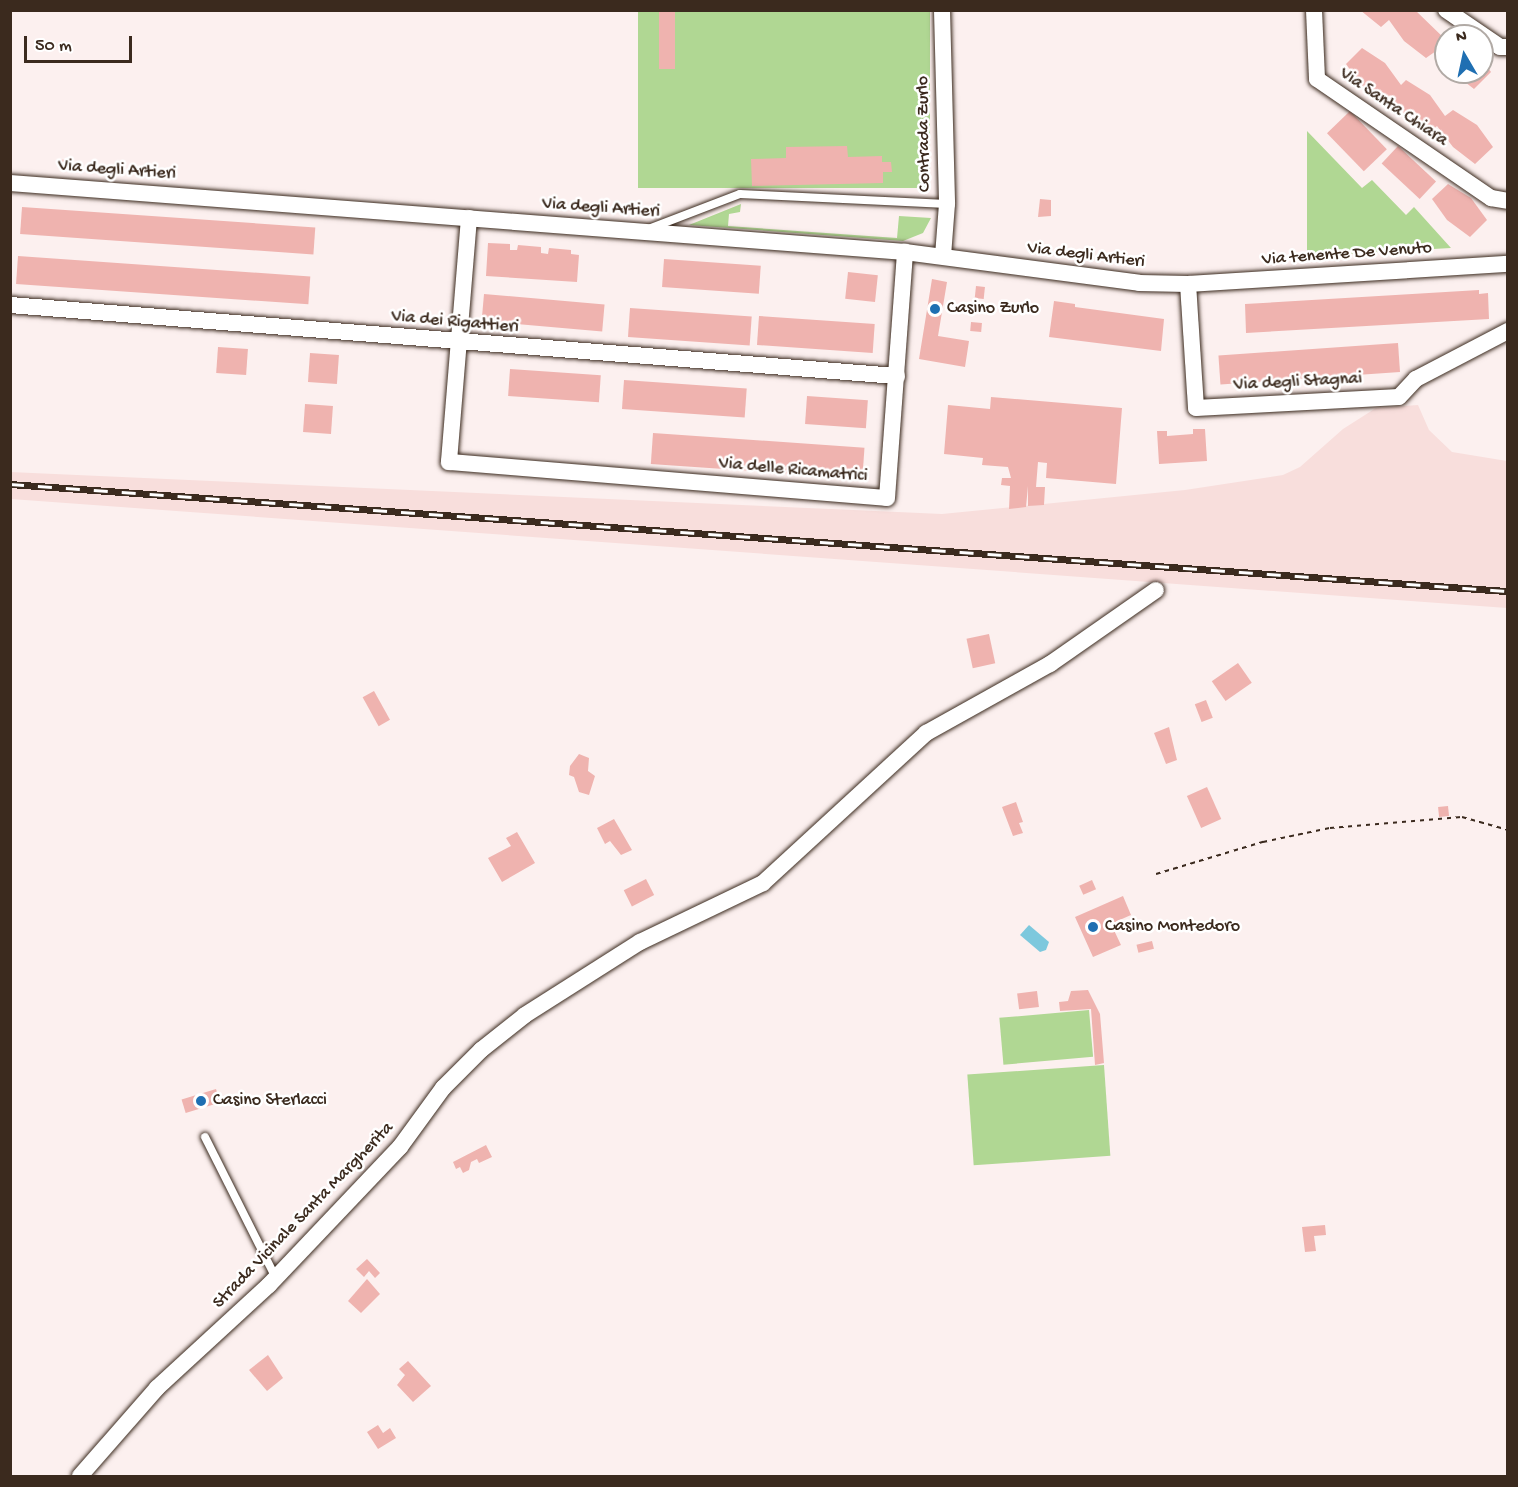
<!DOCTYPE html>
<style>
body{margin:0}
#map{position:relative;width:1518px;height:1487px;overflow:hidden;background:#fcf0ef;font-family:"Gochi Hand",sans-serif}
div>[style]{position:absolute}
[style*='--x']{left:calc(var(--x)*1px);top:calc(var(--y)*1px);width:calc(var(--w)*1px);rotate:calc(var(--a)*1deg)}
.built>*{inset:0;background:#f8dedc}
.green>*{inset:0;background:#b0d793;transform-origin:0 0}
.water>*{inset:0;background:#7dc8dd}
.building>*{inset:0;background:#efb3af;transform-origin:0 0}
.path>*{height:2px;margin-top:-1px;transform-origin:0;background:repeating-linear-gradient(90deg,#3b2a1e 0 4.5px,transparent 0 9px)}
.roads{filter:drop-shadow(0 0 2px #3b2a1e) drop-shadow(0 0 2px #3b2a1e)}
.lane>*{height:8px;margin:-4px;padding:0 4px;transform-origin:4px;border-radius:4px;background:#fff}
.street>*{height:16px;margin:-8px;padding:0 8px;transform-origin:8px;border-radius:8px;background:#fff}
.rail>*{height:7px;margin-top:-3.5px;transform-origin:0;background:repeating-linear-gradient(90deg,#fff 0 14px,#3b2a1e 0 28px);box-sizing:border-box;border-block:2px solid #3b2a1e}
.dots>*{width:16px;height:16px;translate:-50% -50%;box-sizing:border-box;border:3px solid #fff;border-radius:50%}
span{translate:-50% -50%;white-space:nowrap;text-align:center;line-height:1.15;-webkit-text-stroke:5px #fff;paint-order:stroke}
.street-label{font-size:18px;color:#3b2a1e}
.poi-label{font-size:18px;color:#3b2a1e}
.left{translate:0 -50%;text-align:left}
.frame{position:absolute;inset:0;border:12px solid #3b2a1e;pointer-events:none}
.north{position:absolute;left:1434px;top:24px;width:60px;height:60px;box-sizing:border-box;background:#fff;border:2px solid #b1aaa5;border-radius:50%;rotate:351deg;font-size:16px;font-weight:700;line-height:24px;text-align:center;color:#3b2a1e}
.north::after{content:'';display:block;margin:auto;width:21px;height:27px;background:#1f6fb2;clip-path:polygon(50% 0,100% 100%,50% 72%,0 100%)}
.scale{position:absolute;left:24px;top:36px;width:108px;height:27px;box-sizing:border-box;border:3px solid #3b2a1e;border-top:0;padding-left:8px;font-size:18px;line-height:21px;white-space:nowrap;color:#3b2a1e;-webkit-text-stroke:4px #fff;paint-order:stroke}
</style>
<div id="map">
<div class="built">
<i style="clip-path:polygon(1418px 405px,1429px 430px,1452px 452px,1507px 461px,1507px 608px,11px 499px,10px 472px,942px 514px,1185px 490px,1283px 475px,1300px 467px,1343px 429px,1376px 408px)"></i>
</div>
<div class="green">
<i style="left:638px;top:11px;width:292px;height:177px"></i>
<i style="clip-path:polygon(1307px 131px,1362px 188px,1372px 180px,1406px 215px,1414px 207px,1451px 248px,1307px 256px)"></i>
<i style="clip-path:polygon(741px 204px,740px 212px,729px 214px,728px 226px,897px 238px,899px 216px,931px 218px,923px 233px,903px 241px,689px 225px)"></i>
<i style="left:1089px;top:1010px;width:47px;height:90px;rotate:85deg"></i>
<i style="left:1104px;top:1065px;width:91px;height:137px;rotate:86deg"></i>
</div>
<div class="water">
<i style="clip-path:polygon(1029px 925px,1049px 942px,1046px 950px,1040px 952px,1020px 935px)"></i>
</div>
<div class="building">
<i style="left:659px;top:10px;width:16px;height:59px"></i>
<i style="clip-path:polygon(1360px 10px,1415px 10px,1446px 40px,1446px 64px,1436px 51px,1426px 58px,1404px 41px,1389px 20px,1381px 27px)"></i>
<i style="clip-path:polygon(1362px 48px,1385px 63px,1401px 85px,1406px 80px,1430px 95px,1445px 116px,1453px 110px,1477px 125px,1493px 147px,1475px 164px,1453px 147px,1437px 126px,1428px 134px,1406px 116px,1390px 95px,1384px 102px,1361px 85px,1346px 64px)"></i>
<i style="clip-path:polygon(1482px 59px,1491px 72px,1474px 89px,1452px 72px,1482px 72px)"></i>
<i style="left:1350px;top:111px;width:53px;height:32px;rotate:46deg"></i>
<i style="clip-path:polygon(847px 146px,848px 157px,882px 156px,882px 162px,891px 162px,892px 172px,883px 172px,883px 183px,752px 186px,751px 159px,786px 158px,786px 147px)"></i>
<i style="left:1398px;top:146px;width:52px;height:24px;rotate:43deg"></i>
<i style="clip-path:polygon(70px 159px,70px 169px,59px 169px,58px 160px)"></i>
<i style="clip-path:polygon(1448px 184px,1471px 198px,1487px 220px,1470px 237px,1447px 220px,1432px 199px)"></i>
<i style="clip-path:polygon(1040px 199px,1051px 200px,1051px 216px,1038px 217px)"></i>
<i style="left:22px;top:207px;width:294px;height:27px;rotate:4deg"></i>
<i style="clip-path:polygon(488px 243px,510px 244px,510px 250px,517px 250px,518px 245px,541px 247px,541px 253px,548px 254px,549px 248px,571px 250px,571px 254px,579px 255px,577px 282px,486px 276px)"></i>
<i style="left:18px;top:256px;width:293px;height:28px;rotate:4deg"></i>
<i style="left:664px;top:259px;width:97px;height:28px;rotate:4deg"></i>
<i style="left:848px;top:272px;width:30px;height:27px;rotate:6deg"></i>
<i style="clip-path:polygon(932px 279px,947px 282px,938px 336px,969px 341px,965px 367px,919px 359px)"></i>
<i style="left:976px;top:286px;width:9px;height:12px;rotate:6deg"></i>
<i style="clip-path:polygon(1479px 290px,1479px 294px,1488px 293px,1489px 319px,1246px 333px,1245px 304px)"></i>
<i style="left:484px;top:294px;width:121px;height:27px;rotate:5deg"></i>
<i style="clip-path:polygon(1054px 301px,1075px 304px,1075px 307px,1164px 319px,1161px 351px,1049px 337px)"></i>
<i style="left:630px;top:308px;width:122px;height:29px;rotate:4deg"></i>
<i style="left:759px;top:316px;width:116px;height:29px;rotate:4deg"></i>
<i style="left:971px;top:322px;width:11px;height:9px;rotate:5deg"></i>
<i style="left:1398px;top:343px;width:29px;height:180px;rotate:86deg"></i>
<i style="left:218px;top:347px;width:30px;height:26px;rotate:4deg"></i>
<i style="left:310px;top:353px;width:29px;height:29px;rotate:4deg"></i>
<i style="left:510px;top:369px;width:91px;height:27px;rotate:4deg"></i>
<i style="left:624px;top:380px;width:123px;height:29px;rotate:4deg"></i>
<i style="left:807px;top:396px;width:61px;height:28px;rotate:4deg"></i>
<i style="clip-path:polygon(991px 397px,1122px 408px,1116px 484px,1046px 478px,1047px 463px,1038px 462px,1036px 487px,1045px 487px,1044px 505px,1028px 506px,1028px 486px,1026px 507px,1009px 509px,1010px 486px,1001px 485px,1002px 478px,1011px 478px,1008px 467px,982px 465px,983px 458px,944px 454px,948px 405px,990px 409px)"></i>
<i style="left:305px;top:404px;width:28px;height:28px;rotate:4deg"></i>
<i style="clip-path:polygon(1193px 429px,1205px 429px,1207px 461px,1159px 464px,1157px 431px,1167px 431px,1167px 436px,1193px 434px)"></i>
<i style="left:653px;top:433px;width:212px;height:31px;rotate:4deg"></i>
<i style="left:989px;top:634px;width:30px;height:23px;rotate:78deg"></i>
<i style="left:1238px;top:663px;width:24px;height:32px;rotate:55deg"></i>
<i style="left:374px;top:691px;width:33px;height:13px;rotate:61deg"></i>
<i style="left:1206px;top:700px;width:19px;height:12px;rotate:69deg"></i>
<i style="clip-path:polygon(1169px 727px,1177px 760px,1166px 764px,1154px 733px)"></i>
<i style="clip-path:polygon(579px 754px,589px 758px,588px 771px,595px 776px,589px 795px,579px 792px,574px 777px,569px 775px,570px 766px)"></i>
<i style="left:1207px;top:787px;width:35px;height:22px;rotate:66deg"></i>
<i style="clip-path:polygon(1016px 802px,1023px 822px,1019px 823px,1023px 833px,1013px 836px,1002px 807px)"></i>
<i style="left:1448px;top:806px;width:10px;height:10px;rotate:84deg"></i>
<i style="clip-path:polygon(614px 819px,632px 850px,621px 855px,610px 841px,605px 844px,597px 828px)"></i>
<i style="clip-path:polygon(517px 832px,535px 863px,502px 882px,488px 858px,511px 846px,506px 838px)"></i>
<i style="left:646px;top:879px;width:18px;height:25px;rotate:63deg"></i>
<i style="left:1092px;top:880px;width:10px;height:14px;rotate:66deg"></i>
<i style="clip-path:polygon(1123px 896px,1131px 915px,1106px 926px,1112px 926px,1121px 945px,1093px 957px,1075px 917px)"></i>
<i style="left:1152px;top:941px;width:8px;height:16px;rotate:76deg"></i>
<i style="clip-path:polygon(1088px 990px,1100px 1014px,1104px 1063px,1095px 1065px,1091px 1009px,1060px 1011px,1059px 1002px,1068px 1001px,1071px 991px)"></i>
<i style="left:1037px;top:991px;width:16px;height:20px;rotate:83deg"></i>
<i style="left:216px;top:1089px;width:14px;height:36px;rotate:73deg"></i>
<i style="clip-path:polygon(486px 1145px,492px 1157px,479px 1163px,477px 1159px,471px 1162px,469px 1170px,463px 1173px,460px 1167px,456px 1169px,453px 1162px)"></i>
<i style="clip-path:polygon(1325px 1225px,1326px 1235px,1314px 1236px,1316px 1251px,1305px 1252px,1302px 1227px)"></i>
<i style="clip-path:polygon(367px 1259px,380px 1273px,375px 1278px,369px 1271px,364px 1277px,356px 1269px)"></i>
<i style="clip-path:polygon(367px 1279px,380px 1294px,361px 1313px,348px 1301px)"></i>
<i style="clip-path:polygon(268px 1355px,283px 1378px,267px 1391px,249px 1370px)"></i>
<i style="clip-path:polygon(408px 1361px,431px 1386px,413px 1402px,397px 1385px,405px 1375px,399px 1369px)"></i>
<i style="clip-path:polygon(378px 1425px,383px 1433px,390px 1428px,396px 1438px,378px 1449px,367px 1432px)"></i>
</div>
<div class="path">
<i style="--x:1156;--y:874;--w:112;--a:-16.7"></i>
<i style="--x:1263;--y:842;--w:68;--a:-11.8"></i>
<i style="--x:1330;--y:828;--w:132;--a:-4.8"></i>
<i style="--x:1462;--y:817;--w:48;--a:15.8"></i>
</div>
<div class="roads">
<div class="lane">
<i style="--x:651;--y:228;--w:95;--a:-20.9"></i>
<i style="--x:740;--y:194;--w:207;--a:2.8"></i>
<i style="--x:205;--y:1137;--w:158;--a:63.3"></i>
</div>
<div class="street">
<i style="--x:942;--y:10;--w:194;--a:88.5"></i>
<i style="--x:947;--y:204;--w:52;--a:94.4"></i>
<i style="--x:1314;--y:10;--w:69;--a:87.5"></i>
<i style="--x:1317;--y:79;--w:211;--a:34.4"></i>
<i style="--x:1491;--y:198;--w:17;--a:10"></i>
<i style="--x:1446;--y:10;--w:65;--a:34.4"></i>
<i style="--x:1500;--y:47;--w:8;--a:0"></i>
<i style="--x:10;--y:183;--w:898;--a:4.41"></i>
<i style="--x:905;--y:252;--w:236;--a:7.5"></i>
<i style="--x:1139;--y:283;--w:49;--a:1.2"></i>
<i style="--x:1188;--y:284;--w:321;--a:-3.6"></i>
<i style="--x:469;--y:218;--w:245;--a:94.7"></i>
<i style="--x:449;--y:462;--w:439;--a:4.7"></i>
<i style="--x:887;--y:498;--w:247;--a:-85.8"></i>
<i style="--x:1188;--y:284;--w:124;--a:86.3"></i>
<i style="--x:1196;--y:408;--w:203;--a:-3.1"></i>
<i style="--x:1399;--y:397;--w:25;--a:-47"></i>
<i style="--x:1416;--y:379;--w:104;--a:-27.6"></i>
<i style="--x:10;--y:305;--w:890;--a:4.58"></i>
<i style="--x:80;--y:1476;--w:117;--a:-48.8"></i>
<i style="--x:157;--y:1388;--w:152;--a:-42.6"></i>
<i style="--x:269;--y:1285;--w:190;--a:-46.5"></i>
<i style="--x:400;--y:1147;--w:73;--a:-53.9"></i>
<i style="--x:443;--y:1088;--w:54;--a:-45"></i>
<i style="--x:481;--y:1050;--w:56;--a:-38.5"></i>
<i style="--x:525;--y:1015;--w:136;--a:-32.4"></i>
<i style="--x:640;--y:942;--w:136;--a:-25.6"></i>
<i style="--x:763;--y:883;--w:222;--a:-42.6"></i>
<i style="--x:926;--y:733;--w:142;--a:-29.1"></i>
<i style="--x:1050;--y:664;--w:129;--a:-34.9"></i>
</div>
</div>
<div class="rail">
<i style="--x:10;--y:484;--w:1502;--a:4.09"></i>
</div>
<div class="dots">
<i style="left:935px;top:309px;background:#1f6fb2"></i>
<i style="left:1093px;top:927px;background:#1f6fb2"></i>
<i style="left:201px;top:1101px;background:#1f6fb2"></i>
</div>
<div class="street-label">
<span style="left:1393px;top:108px;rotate:34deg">Via Santa Chiara</span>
<span style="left:925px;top:134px;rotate:-91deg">Contrada Zurlo</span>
<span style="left:117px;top:171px;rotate:4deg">Via degli Artieri</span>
<span style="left:601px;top:209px;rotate:4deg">Via degli Artieri</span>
<span style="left:1347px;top:255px;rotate:-4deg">Via tenente De Venuto</span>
<span style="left:1086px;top:256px;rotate:7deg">Via degli Artieri</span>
<span style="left:455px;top:323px;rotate:5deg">Via dei Rigattieri</span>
<span style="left:1298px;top:383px;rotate:-3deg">Via degli Stagnai</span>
<span style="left:793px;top:471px;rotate:5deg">Via delle Ricamatrici</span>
<span style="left:304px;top:1216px;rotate:-46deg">Strada Vicinale Santa Margherita</span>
</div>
<div class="poi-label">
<span class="left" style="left:947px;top:309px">Casino Zurlo</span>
<span class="left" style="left:1105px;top:927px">Casino Montedoro</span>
<span class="left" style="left:213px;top:1101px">Casino Sterlacci</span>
</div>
<div class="frame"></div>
<div class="north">N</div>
<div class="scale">50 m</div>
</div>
